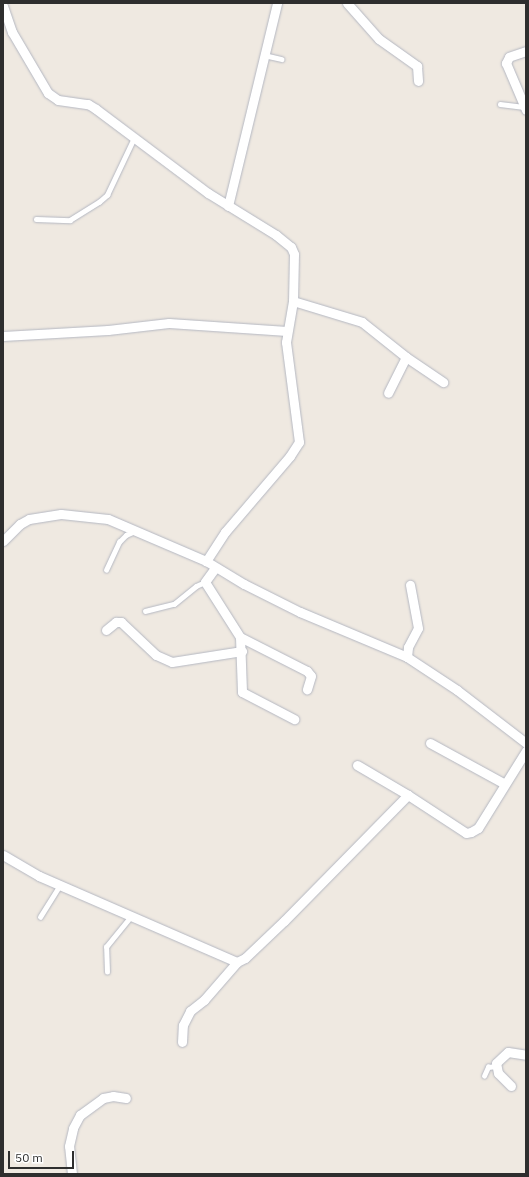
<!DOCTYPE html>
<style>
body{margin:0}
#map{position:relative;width:529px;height:1177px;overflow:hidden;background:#efe9e1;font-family:"IBM Plex Sans",sans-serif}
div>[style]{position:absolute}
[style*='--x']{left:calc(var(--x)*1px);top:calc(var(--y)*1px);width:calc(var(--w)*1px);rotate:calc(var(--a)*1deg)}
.roads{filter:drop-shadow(0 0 1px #b4b7c1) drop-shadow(0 0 1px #b4b7c1)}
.lane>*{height:4.5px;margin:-2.25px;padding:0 2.25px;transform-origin:2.25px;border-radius:2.25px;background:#fff}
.street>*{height:9px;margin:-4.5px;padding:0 4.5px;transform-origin:4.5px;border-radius:4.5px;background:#fff}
span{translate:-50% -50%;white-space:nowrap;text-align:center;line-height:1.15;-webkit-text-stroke:3.5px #fff;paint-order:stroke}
.frame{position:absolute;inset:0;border:4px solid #2e2e2e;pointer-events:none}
.scale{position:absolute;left:8px;top:1151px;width:66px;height:18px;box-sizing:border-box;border:2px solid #2e2e2e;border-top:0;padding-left:5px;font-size:12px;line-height:14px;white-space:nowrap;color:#2e2e2e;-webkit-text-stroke:3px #fff;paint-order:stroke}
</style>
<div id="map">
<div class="roads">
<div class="lane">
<i style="--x:264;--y:55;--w:18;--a:13"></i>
<i style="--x:500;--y:104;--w:24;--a:7"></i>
<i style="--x:36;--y:219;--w:34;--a:2"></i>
<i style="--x:70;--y:220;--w:34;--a:-32"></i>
<i style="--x:99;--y:202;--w:11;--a:-41"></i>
<i style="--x:107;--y:195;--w:63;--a:-64.7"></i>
<i style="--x:106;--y:570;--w:31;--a:-65"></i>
<i style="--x:119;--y:542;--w:10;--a:-45"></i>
<i style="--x:126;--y:535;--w:10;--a:-24"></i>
<i style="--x:145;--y:611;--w:30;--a:-14"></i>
<i style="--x:174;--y:604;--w:28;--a:-39"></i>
<i style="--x:196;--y:586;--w:10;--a:-24"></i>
<i style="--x:40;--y:917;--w:38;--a:-58"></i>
<i style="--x:107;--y:972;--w:25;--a:-92"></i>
<i style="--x:106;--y:947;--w:41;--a:-50.9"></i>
<i style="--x:484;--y:1076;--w:10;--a:-66"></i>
<i style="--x:488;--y:1067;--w:8;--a:-7"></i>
</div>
<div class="street">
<i style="--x:347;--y:3;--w:48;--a:48.4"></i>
<i style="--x:379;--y:39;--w:47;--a:35.4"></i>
<i style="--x:417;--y:66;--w:15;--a:86"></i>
<i style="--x:3;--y:6;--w:28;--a:71"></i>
<i style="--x:12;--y:32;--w:71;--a:59.5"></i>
<i style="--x:48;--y:93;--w:12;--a:35"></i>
<i style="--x:58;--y:100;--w:30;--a:8"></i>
<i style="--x:88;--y:104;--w:9;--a:32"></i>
<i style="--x:96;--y:109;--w:140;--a:36.9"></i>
<i style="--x:208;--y:193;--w:80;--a:31.7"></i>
<i style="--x:276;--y:235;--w:19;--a:39"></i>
<i style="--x:291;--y:247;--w:8;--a:67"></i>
<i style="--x:294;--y:254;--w:47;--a:91.2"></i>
<i style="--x:293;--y:301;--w:42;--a:99.7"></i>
<i style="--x:286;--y:342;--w:101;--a:82.6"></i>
<i style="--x:299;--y:442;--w:17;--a:123"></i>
<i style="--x:290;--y:456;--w:100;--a:130.5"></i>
<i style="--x:225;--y:532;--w:35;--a:123"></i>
<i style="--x:526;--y:51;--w:18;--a:161"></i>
<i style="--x:509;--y:57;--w:7;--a:117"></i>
<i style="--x:506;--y:63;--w:51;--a:66.9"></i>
<i style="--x:228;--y:206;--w:209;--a:-76.4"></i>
<i style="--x:293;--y:301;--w:72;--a:16.9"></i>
<i style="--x:362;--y:322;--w:56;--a:38.5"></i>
<i style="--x:406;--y:357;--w:40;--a:116.6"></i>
<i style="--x:3;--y:336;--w:105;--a:-3.3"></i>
<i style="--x:108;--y:330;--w:61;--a:-6.5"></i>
<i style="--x:169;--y:323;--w:118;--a:3.9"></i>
<i style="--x:406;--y:357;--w:45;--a:34"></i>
<i style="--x:3;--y:541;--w:24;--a:-45"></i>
<i style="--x:20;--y:524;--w:10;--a:-29"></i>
<i style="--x:29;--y:519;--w:32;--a:-9"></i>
<i style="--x:61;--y:514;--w:47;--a:6.1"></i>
<i style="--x:108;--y:519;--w:107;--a:23.2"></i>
<i style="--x:206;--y:561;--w:44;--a:31.2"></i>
<i style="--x:244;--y:584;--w:63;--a:26.6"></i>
<i style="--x:300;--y:612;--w:116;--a:22.8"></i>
<i style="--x:407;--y:657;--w:60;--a:33.4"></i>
<i style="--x:457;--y:690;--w:87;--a:37.5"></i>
<i style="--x:215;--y:568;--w:17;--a:126"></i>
<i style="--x:205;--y:582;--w:65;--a:57.5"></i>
<i style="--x:240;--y:637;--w:55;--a:87.9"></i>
<i style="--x:242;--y:692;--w:59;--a:27.4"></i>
<i style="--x:106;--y:630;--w:13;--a:-39"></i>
<i style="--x:116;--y:622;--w:5;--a:0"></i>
<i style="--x:121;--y:622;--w:48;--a:43.3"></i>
<i style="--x:156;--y:655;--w:17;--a:24"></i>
<i style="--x:172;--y:662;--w:71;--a:-8.9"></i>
<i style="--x:240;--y:637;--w:75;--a:26.9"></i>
<i style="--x:307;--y:671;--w:6;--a:51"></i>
<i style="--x:311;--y:676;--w:14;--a:107"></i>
<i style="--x:407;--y:657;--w:10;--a:-84"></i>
<i style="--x:408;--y:647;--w:21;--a:-62"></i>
<i style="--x:418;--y:628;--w:44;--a:-100.5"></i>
<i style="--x:430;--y:743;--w:85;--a:28.7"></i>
<i style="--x:357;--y:765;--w:59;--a:30.5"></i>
<i style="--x:3;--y:855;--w:42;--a:30.3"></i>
<i style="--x:39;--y:876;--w:216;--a:23.5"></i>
<i style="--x:237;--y:962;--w:9;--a:-27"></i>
<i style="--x:245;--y:958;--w:54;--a:-43.5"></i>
<i style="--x:284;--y:921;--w:177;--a:-45.5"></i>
<i style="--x:408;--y:795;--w:69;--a:33.2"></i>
<i style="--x:466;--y:833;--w:5;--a:-11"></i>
<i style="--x:471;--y:832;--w:8;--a:-30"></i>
<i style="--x:478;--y:828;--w:91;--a:-58.1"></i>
<i style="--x:182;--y:1042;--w:17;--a:-87"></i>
<i style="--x:183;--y:1025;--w:16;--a:-63"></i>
<i style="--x:190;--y:1011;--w:18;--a:-38"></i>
<i style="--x:204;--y:1000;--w:50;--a:-49"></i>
<i style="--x:511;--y:1086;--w:18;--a:-135"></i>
<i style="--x:498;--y:1073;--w:10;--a:-101"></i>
<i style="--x:496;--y:1063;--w:16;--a:-43"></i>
<i style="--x:508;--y:1052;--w:18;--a:9"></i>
<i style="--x:72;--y:1174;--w:28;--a:-96"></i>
<i style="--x:69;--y:1146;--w:18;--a:-77"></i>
<i style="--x:73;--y:1128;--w:15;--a:-62"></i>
<i style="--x:80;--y:1115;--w:29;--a:-36"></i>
<i style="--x:103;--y:1098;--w:10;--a:-11"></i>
<i style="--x:113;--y:1096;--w:13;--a:9"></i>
</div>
</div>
<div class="frame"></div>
<div class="scale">50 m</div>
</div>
